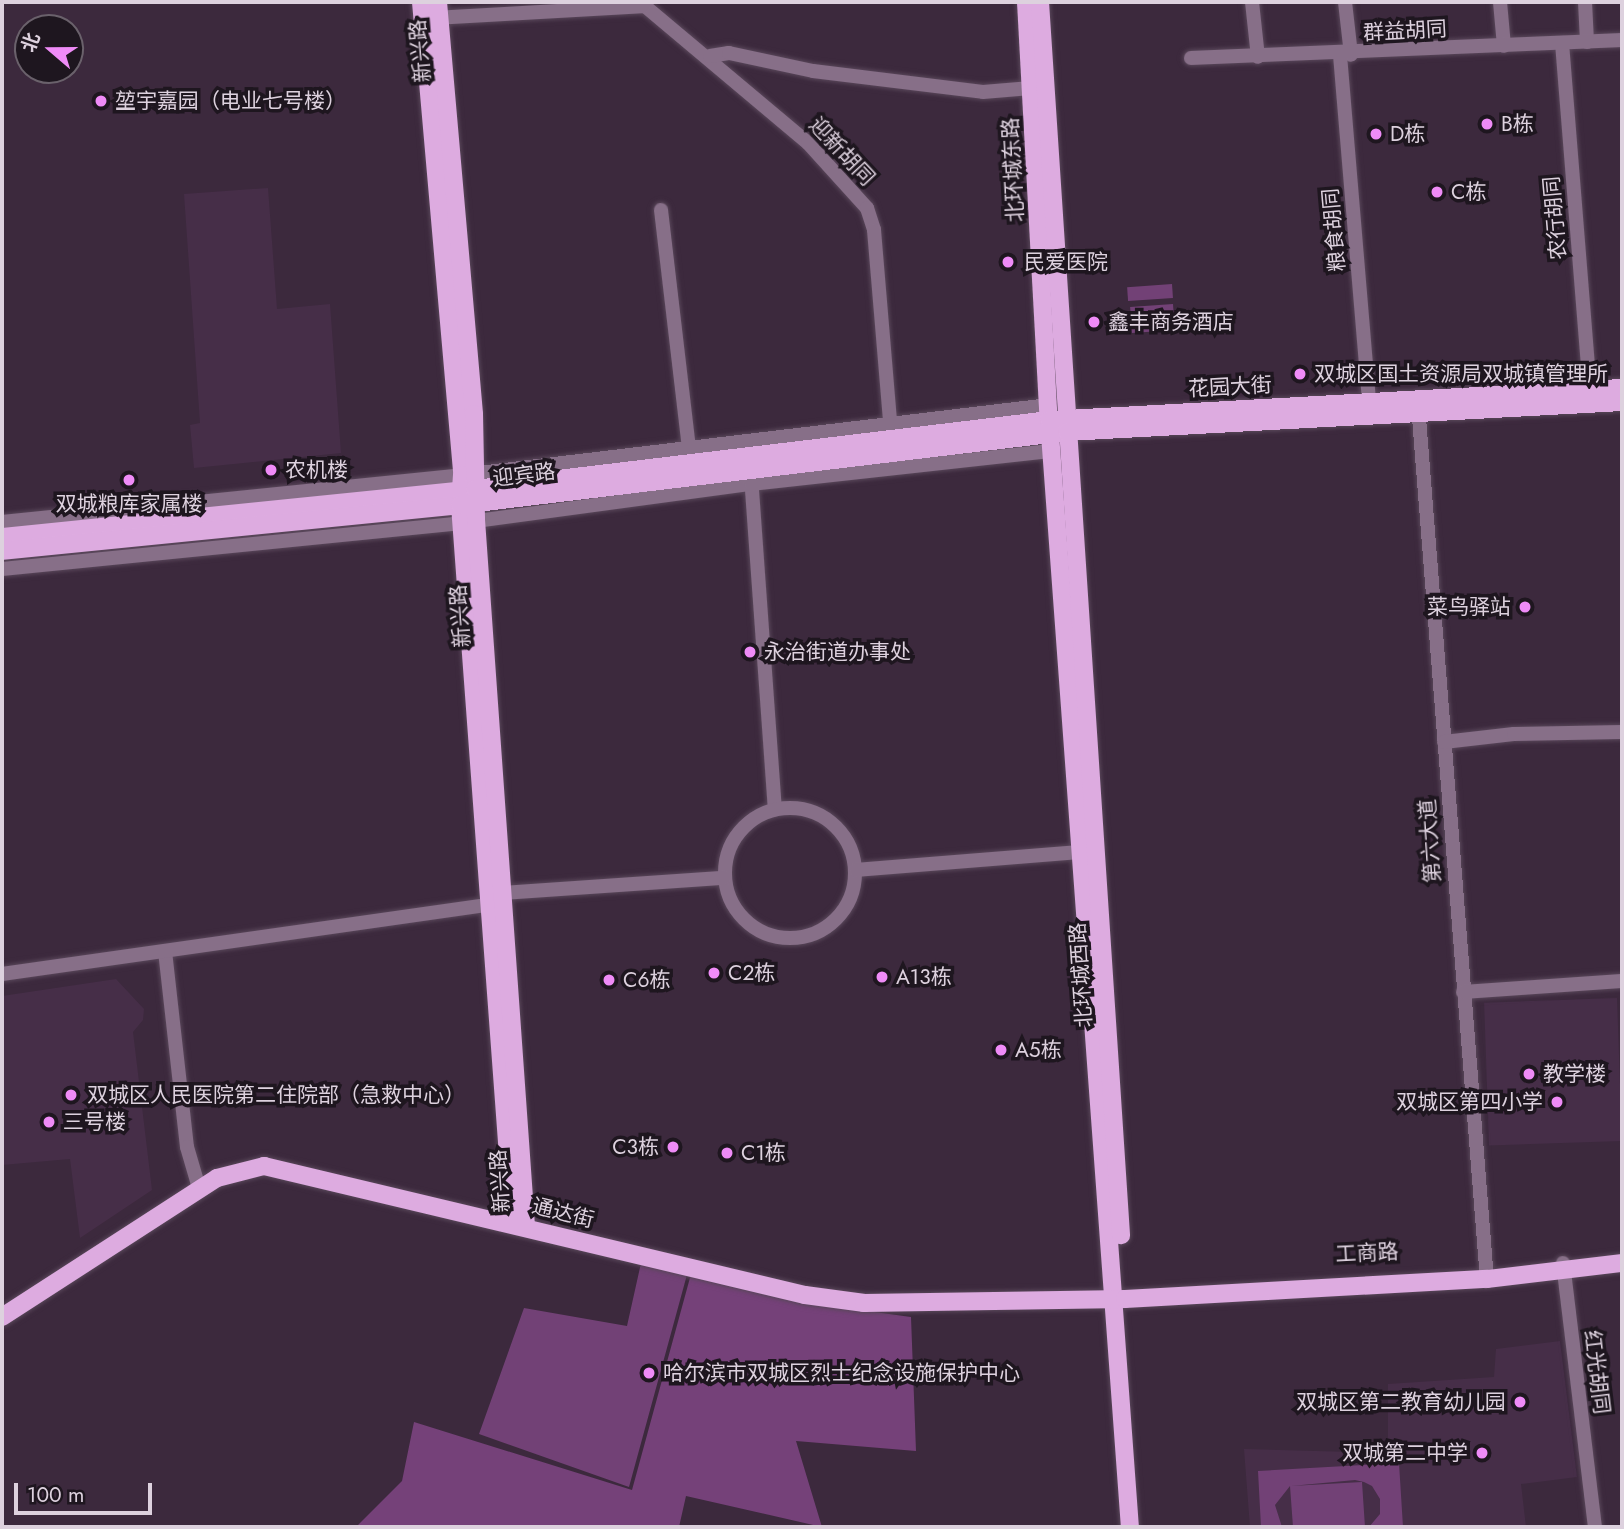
<!DOCTYPE html>
<meta charset="utf-8">
<style>
body{margin:0}
#map{position:relative;width:1624px;height:1529px;overflow:hidden;background:#3c293d;font-family:Jost,"Noto Sans SC",sans-serif}
div>[style]{position:absolute}
[style*='--x']{left:calc(var(--x)*1px);top:calc(var(--y)*1px);width:calc(var(--w)*1px);rotate:calc(var(--a)*1deg)}
.built>*{inset:0;background:#462e48;transform-origin:0 0}
.green>*{inset:0;background:#724176;transform-origin:0 0}
.forest>*{inset:0;background:#754179}
.roads{filter:drop-shadow(0 0 2px #59475a) drop-shadow(0 0 2px #59475a)}
.minor>*{height:14px;margin:-7px;padding:0 7px;transform-origin:7px;border-radius:7px;background:#876f88}
.minor>.ring{margin:-7px;padding:0;box-sizing:content-box;background:none;border:14px solid #876f88;border-radius:50%}
.major>*{height:18px;margin:-9px;padding:0 9px;transform-origin:9px;border-radius:9px;background:#ddabe0}
.dots>*{width:19px;height:19px;translate:-50% -50%;box-sizing:border-box;border:4px solid #1e161f;border-radius:50%}
span{translate:-50% -50%;white-space:nowrap;text-align:center;line-height:1.15;-webkit-text-stroke:7px #1e161f;paint-order:stroke}
.street-label{font-size:21px;color:#ddd1de}
.poi-label{font-size:21px;color:#ddd1de}
.left{translate:0 -50%;text-align:left}
.right{translate:-100% -50%;text-align:right}
.frame{position:absolute;inset:0;border:4px solid #ddd1de;pointer-events:none}
.north{position:absolute;left:14px;top:14px;width:70px;height:70px;box-sizing:border-box;background:#1e161f;border:2px solid #6a616b;border-radius:50%;rotate:290deg;font-size:19px;font-weight:700;line-height:28px;text-align:center;color:#ddd1de}
.north::after{content:'';display:block;margin:auto;width:24px;height:32px;background:#ef8bf7;clip-path:polygon(50% 0,100% 100%,50% 72%,0 100%)}
.scale{position:absolute;left:14px;top:1483px;width:138px;height:32px;box-sizing:border-box;border:4px solid #ddd1de;border-top:0;padding-left:9px;font-size:21px;line-height:24px;white-space:nowrap;color:#ddd1de;-webkit-text-stroke:5px #1e161f;paint-order:stroke}
</style>
<div id="map">
<div class="built">
<i style="clip-path:polygon(268px 188px,277px 309px,330px 304px,341px 453px,194px 468px,190px 425px,200px 423px,184px 194px)"></i>
<i style="clip-path:polygon(116px 979px,144px 1009px,143px 1020px,133px 1032px,152px 1190px,80px 1238px,70px 1159px,2px 1165px,2px 996px)"></i>
<i style="left:1617px;top:998px;width:143px;height:133px;rotate:88deg"></i>
<i style="clip-path:polygon(1560px 1341px,1577px 1477px,1521px 1484px,1526px 1527px,1250px 1527px,1244px 1449px,1388px 1453px,1388px 1384px,1494px 1377px,1496px 1349px)"></i>
</div>
<div class="green">
<i style="left:1172px;top:284px;width:14px;height:45px;rotate:86deg"></i>
<i style="left:1173px;top:304px;width:26px;height:43px;rotate:86deg"></i>
<i style="clip-path:polygon(641px 1263px,688px 1271px,629px 1487px,479px 1434px,524px 1308px,627px 1326px)"></i>
<i style="clip-path:polygon(1399px 1463px,1403px 1527px,1369px 1527px,1380px 1514px,1380px 1499px,1372px 1486px,1364px 1482px,1355px 1480px,1291px 1486px,1362px 1482px,1365px 1527px,1293px 1527px,1290px 1486px,1275px 1505px,1282px 1527px,1261px 1527px,1258px 1471px)"></i>
</div>
<div class="forest">
<i style="clip-path:polygon(691px 1274px,838px 1307px,911px 1317px,916px 1451px,796px 1441px,822px 1527px,686px 1496px,679px 1527px,356px 1527px,402px 1481px,414px 1422px,632px 1490px)"></i>
</div>
<div class="roads">
<div class="minor">
<i style="--x:640;--y:2;--w:219;--a:40"></i>
<i style="--x:808;--y:143;--w:88;--a:47.8"></i>
<i style="--x:867;--y:208;--w:23;--a:72"></i>
<i style="--x:874;--y:230;--w:204;--a:85.2"></i>
<i style="--x:1252;--y:2;--w:55;--a:83.8"></i>
<i style="--x:1345;--y:2;--w:53;--a:83.5"></i>
<i style="--x:1500;--y:2;--w:44;--a:84.8"></i>
<i style="--x:1585;--y:2;--w:40;--a:87.1"></i>
<i style="--x:432;--y:18;--w:212;--a:-3.2"></i>
<i style="--x:1562;--y:43;--w:348;--a:85.4"></i>
<i style="--x:1340;--y:55;--w:348;--a:85.2"></i>
<i style="--x:710;--y:56;--w:19;--a:-9"></i>
<i style="--x:729;--y:53;--w:86;--a:12.1"></i>
<i style="--x:813;--y:71;--w:171;--a:7"></i>
<i style="--x:983;--y:92;--w:48;--a:-4.8"></i>
<i style="--x:1191;--y:58;--w:431;--a:-2.4"></i>
<i style="--x:661;--y:210;--w:240;--a:83.3"></i>
<i style="--x:1418;--y:405;--w:877;--a:85.49"></i>
<i style="--x:751;--y:476;--w:334;--a:85.9"></i>
<i style="--x:2;--y:522;--w:462;--a:-5.8"></i>
<i style="--x:462;--y:475;--w:591;--a:-6.8"></i>
<i style="--x:2;--y:569;--w:462;--a:-5.7"></i>
<i style="--x:462;--y:523;--w:292;--a:-7.7"></i>
<i style="--x:751;--y:484;--w:303;--a:-6.3"></i>
<i style="--x:1444;--y:742;--w:70;--a:-6.5"></i>
<i style="--x:1514;--y:734;--w:108;--a:-1.1"></i>
<i class="ring" style="left:725px;top:808px;width:116px;height:116px"></i>
<i style="--x:856;--y:870;--w:236;--a:-4.6"></i>
<i style="--x:165;--y:951;--w:197;--a:83.6"></i>
<i style="--x:187;--y:1147;--w:43;--a:73.7"></i>
<i style="--x:2;--y:974;--w:492;--a:-8.1"></i>
<i style="--x:489;--y:905;--w:18;--a:-43"></i>
<i style="--x:502;--y:893;--w:223;--a:-3.9"></i>
<i style="--x:1463;--y:992;--w:159;--a:-4"></i>
<i style="--x:1563;--y:1263;--w:266;--a:83.1"></i>
</div>
<div class="major">
<i style="--x:421;--y:2;--w:475;--a:85"></i>
<i style="--x:462;--y:475;--w:30;--a:94"></i>
<i style="--x:460;--y:505;--w:721;--a:85.78"></i>
<i style="--x:438;--y:2;--w:414;--a:85"></i>
<i style="--x:474;--y:414;--w:106;--a:88.9"></i>
<i style="--x:476;--y:520;--w:709;--a:85.95"></i>
<i style="--x:1026;--y:2;--w:419;--a:86.9"></i>
<i style="--x:1049;--y:420;--w:1110;--a:85.82"></i>
<i style="--x:1040;--y:2;--w:1236;--a:86.24"></i>
<i style="--x:2;--y:537;--w:475;--a:-5.8"></i>
<i style="--x:475;--y:489;--w:578;--a:-6.85"></i>
<i style="--x:1049;--y:420;--w:574;--a:-3.2"></i>
<i style="--x:2;--y:551;--w:460;--a:-5.7"></i>
<i style="--x:460;--y:505;--w:611;--a:-6.86"></i>
<i style="--x:1067;--y:432;--w:556;--a:-3.09"></i>
<i style="--x:2;--y:1317;--w:256;--a:-32.9"></i>
<i style="--x:217;--y:1178;--w:49;--a:-14.3"></i>
<i style="--x:264;--y:1166;--w:556;--a:13.41"></i>
<i style="--x:805;--y:1295;--w:60;--a:7.7"></i>
<i style="--x:864;--y:1303;--w:261;--a:-0.9"></i>
<i style="--x:1125;--y:1299;--w:363;--a:-3.2"></i>
<i style="--x:1487;--y:1279;--w:136;--a:-6.8"></i>
</div>
</div>
<div class="dots">
<i style="left:101px;top:101px;background:#ef8bf7"></i>
<i style="left:1487px;top:124px;background:#ef8bf7"></i>
<i style="left:1376px;top:134px;background:#ef8bf7"></i>
<i style="left:1437px;top:192px;background:#ef8bf7"></i>
<i style="left:1008px;top:262px;background:#ef8bf7"></i>
<i style="left:1094px;top:322px;background:#ef8bf7"></i>
<i style="left:1300px;top:374px;background:#ef8bf7"></i>
<i style="left:271px;top:470px;background:#ef8bf7"></i>
<i style="left:129px;top:480px;background:#ef8bf7"></i>
<i style="left:1525px;top:607px;background:#ef8bf7"></i>
<i style="left:750px;top:652px;background:#ef8bf7"></i>
<i style="left:714px;top:973px;background:#ef8bf7"></i>
<i style="left:882px;top:977px;background:#ef8bf7"></i>
<i style="left:609px;top:980px;background:#ef8bf7"></i>
<i style="left:1001px;top:1050px;background:#ef8bf7"></i>
<i style="left:1529px;top:1074px;background:#ef8bf7"></i>
<i style="left:71px;top:1095px;background:#ef8bf7"></i>
<i style="left:1557px;top:1102px;background:#ef8bf7"></i>
<i style="left:49px;top:1122px;background:#ef8bf7"></i>
<i style="left:673px;top:1147px;background:#ef8bf7"></i>
<i style="left:727px;top:1153px;background:#ef8bf7"></i>
<i style="left:649px;top:1373px;background:#ef8bf7"></i>
<i style="left:1520px;top:1402px;background:#ef8bf7"></i>
<i style="left:1482px;top:1453px;background:#ef8bf7"></i>
</div>
<div class="street-label">
<span style="left:1405px;top:31px;rotate:-3deg">群益胡同</span>
<span style="left:420px;top:51px;rotate:-95deg">新兴路</span>
<span style="left:842px;top:151px;rotate:47deg">迎新胡同</span>
<span style="left:1013px;top:170px;rotate:-93deg">北环城东路</span>
<span style="left:1555px;top:218px;rotate:-95deg">农行胡同</span>
<span style="left:1334px;top:230px;rotate:-95deg">粮食胡同</span>
<span style="left:1230px;top:387px;rotate:-3deg">花园大街</span>
<span style="left:524px;top:475px;rotate:-7deg">迎宾路</span>
<span style="left:460px;top:616px;rotate:-94deg">新兴路</span>
<span style="left:1430px;top:841px;rotate:-94deg">第六大道</span>
<span style="left:1081px;top:975px;rotate:-94deg">北环城西路</span>
<span style="left:500px;top:1181px;rotate:-94deg">新兴路</span>
<span style="left:563px;top:1213px;rotate:14deg">通达街</span>
<span style="left:1367px;top:1253px;rotate:-3deg">工商路</span>
<span style="left:1597px;top:1372px;rotate:83deg">红光胡同</span>
</div>
<div class="poi-label">
<span class="left" style="left:115px;top:101px">堃宇嘉园（电业七号楼）</span>
<span class="left" style="left:1501px;top:124px">B栋</span>
<span class="left" style="left:1390px;top:134px">D栋</span>
<span class="left" style="left:1451px;top:192px">C栋</span>
<span class="left" style="left:1024px;top:262px">民爱医院</span>
<span class="left" style="left:1108px;top:322px">鑫丰商务酒店</span>
<span class="left" style="left:1314px;top:374px">双城区国土资源局双城镇管理所</span>
<span class="left" style="left:285px;top:470px">农机楼</span>
<span style="left:129px;top:504px">双城粮库家属楼</span>
<span class="right" style="left:1511px;top:607px">菜鸟驿站</span>
<span class="left" style="left:764px;top:652px">永治街道办事处</span>
<span class="left" style="left:728px;top:973px">C2栋</span>
<span class="left" style="left:896px;top:977px">A13栋</span>
<span class="left" style="left:623px;top:980px">C6栋</span>
<span class="left" style="left:1015px;top:1050px">A5栋</span>
<span class="left" style="left:1543px;top:1074px">教学楼</span>
<span class="left" style="left:87px;top:1095px">双城区人民医院第二住院部（急救中心）</span>
<span class="right" style="left:1543px;top:1102px">双城区第四小学</span>
<span class="left" style="left:63px;top:1122px">三号楼</span>
<span class="right" style="left:659px;top:1147px">C3栋</span>
<span class="left" style="left:741px;top:1153px">C1栋</span>
<span class="left" style="left:663px;top:1373px">哈尔滨市双城区烈士纪念设施保护中心</span>
<span class="right" style="left:1506px;top:1402px">双城区第二教育幼儿园</span>
<span class="right" style="left:1468px;top:1453px">双城第二中学</span>
</div>
<div class="frame"></div>
<div class="north">北</div>
<div class="scale">100 m</div>
</div>
